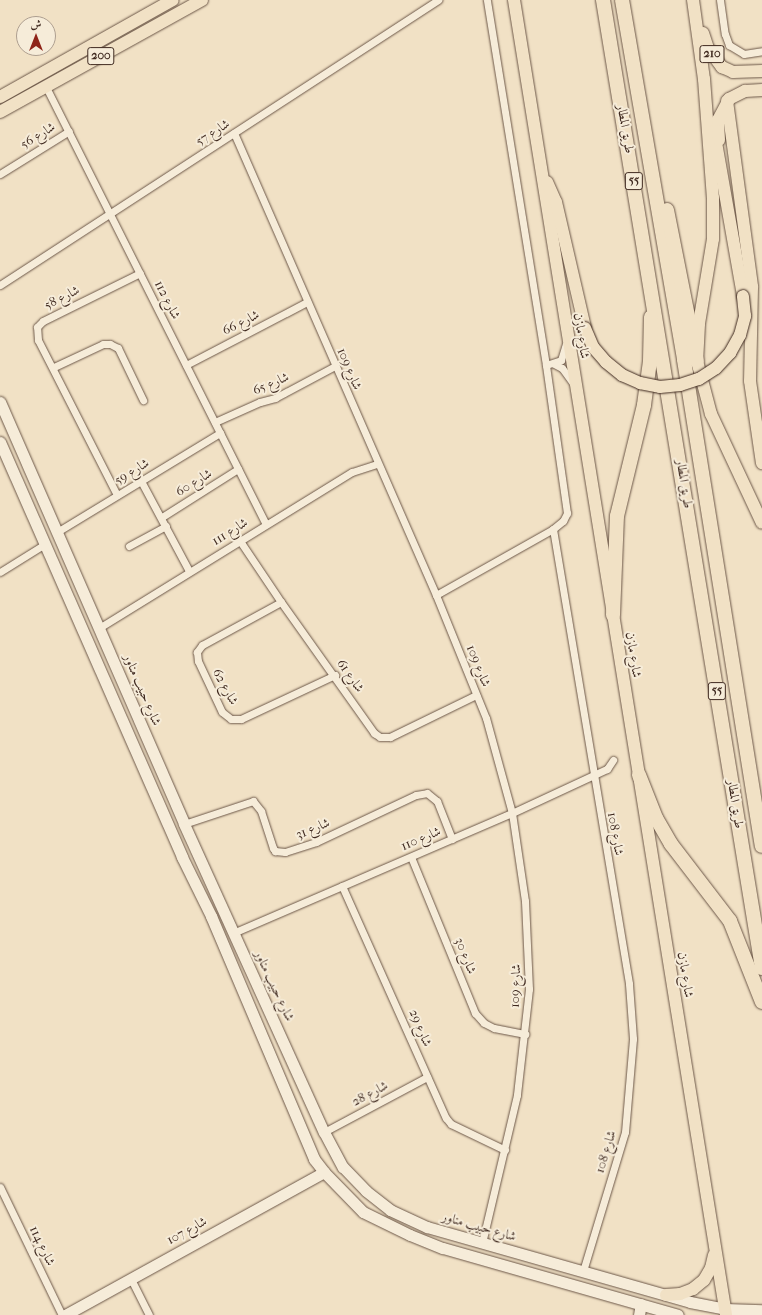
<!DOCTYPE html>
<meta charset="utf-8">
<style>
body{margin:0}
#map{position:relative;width:762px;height:1315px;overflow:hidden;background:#f1e1c5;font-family:"IM FELL French Canon",Amiri,serif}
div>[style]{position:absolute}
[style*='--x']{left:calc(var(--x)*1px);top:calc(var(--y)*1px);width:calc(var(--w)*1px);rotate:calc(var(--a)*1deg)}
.roads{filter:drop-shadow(0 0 1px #6c5748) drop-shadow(0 0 1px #6c5748)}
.street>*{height:7px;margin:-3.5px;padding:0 3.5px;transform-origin:3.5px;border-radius:3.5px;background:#f6ecd9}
.secondary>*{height:11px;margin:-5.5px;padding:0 5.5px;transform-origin:5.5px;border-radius:5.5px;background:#f6ecd9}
.primary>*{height:12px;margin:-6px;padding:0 6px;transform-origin:6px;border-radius:6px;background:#f1e1c5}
.highway>*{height:14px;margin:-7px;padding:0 7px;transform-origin:7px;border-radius:7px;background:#f1e1c5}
.bridges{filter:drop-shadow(0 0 1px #3f291f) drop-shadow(0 0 1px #3f291f)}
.primary-bridge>*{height:12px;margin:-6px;padding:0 6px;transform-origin:6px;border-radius:6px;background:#f1e1c5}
span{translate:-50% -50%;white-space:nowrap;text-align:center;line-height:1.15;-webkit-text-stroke:4px #f6ecd9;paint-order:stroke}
.shield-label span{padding:1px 3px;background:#f6ecd9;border:1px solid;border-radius:3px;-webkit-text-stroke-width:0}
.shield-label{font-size:12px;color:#3f291f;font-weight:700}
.street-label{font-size:13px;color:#3f291f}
.north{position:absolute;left:16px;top:16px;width:40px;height:40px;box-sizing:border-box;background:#f6ecd9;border:1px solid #ad9e8f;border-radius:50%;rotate:0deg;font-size:11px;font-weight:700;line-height:16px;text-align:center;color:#3f291f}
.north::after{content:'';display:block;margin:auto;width:14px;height:18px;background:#8f2418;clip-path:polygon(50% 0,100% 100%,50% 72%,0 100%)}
</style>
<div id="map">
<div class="roads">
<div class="street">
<i style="--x:720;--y:0;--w:34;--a:82"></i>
<i style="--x:725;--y:34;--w:12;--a:70"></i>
<i style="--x:729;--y:45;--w:17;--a:31"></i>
<i style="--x:744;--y:54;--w:18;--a:-9"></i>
<i style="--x:46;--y:87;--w:489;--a:63.3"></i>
<i style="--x:234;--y:133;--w:504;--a:66.38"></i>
<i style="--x:436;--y:595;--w:133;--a:67.9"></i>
<i style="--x:486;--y:718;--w:98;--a:74.7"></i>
<i style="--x:512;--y:813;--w:89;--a:81.6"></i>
<i style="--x:525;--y:901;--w:88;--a:87.4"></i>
<i style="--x:529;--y:989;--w:107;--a:96.5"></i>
<i style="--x:517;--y:1095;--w:152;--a:103.3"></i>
<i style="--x:0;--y:174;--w:81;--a:-31.9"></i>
<i style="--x:0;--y:285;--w:523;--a:-33.05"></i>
<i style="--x:554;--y:364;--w:9;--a:27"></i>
<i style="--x:562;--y:368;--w:19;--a:54"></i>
<i style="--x:186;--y:365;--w:136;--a:-27.5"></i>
<i style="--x:546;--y:365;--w:16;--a:-18"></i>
<i style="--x:561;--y:360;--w:17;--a:-73"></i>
<i style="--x:54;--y:367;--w:54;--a:-25.1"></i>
<i style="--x:103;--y:344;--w:7;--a:0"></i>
<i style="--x:110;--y:344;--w:9;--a:27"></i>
<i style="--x:118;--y:348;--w:58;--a:64.3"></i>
<i style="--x:215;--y:422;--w:49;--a:-24"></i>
<i style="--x:260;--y:402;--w:16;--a:-15"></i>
<i style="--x:275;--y:398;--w:68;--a:-28.1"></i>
<i style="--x:141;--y:481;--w:102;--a:61.9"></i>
<i style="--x:117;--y:495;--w:174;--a:-117"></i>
<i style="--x:38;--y:340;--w:13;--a:-94"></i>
<i style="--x:37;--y:327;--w:8;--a:-45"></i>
<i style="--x:43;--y:321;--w:108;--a:-26.3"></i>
<i style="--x:162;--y:517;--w:90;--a:-32.3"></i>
<i style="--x:553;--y:529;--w:461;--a:80.5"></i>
<i style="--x:629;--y:984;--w:55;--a:85.8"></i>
<i style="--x:633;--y:1039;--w:93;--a:94.9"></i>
<i style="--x:625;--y:1132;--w:145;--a:106.8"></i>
<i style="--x:57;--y:532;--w:191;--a:-31.3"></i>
<i style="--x:240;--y:541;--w:73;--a:56.1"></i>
<i style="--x:281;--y:602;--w:161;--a:54.6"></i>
<i style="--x:374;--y:733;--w:7;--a:34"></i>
<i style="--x:380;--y:737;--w:10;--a:0"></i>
<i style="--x:390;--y:737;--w:96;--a:-26"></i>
<i style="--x:129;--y:546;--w:42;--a:-28.4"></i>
<i style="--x:0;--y:572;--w:53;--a:-31.9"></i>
<i style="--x:436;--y:595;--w:134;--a:-29.4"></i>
<i style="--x:553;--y:529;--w:13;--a:-39"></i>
<i style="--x:563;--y:521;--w:9;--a:-63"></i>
<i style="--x:567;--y:513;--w:149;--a:-98.1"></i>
<i style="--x:546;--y:365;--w:370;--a:-99.2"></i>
<i style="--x:281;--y:602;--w:90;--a:151.4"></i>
<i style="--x:202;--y:645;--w:9;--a:126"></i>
<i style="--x:197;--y:652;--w:9;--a:84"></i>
<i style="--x:198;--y:661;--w:56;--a:64.8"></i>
<i style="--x:222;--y:712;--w:11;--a:38"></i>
<i style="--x:231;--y:719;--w:10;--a:0"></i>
<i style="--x:241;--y:719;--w:104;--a:-25.1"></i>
<i style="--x:99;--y:628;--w:297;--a:-31.7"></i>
<i style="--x:352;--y:472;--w:26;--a:-18"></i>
<i style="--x:184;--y:824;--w:73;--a:-18.4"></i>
<i style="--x:253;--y:801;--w:13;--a:51"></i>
<i style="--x:261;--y:811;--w:39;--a:72"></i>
<i style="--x:273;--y:848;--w:4;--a:56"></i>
<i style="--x:275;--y:851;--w:10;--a:6"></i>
<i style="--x:285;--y:852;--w:33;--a:-18"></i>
<i style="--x:316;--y:842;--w:110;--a:-25.2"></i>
<i style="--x:416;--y:795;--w:11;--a:-10"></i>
<i style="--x:427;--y:793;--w:13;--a:39"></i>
<i style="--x:437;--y:801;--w:41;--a:68.5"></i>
<i style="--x:411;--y:857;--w:169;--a:67.7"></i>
<i style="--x:475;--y:1013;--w:13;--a:48"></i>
<i style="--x:484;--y:1023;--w:11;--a:27"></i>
<i style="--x:494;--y:1028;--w:32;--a:11"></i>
<i style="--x:342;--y:886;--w:254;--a:65.9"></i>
<i style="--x:446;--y:1118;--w:8;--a:50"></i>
<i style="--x:451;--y:1124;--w:60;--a:25.7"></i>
<i style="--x:233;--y:933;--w:304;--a:-23.3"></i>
<i style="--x:512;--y:813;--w:105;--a:-24.9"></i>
<i style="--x:607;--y:769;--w:11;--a:-56"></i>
<i style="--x:324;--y:1132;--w:117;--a:-28.1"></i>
<i style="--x:0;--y:1187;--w:142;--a:64.2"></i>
<i style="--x:131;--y:1279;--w:40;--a:63.4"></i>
</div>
<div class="secondary">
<i style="--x:0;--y:402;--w:460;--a:66.4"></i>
<i style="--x:184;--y:824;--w:338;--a:65.6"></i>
<i style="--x:324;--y:1132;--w:40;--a:62"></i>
<i style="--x:343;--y:1167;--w:33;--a:46"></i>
<i style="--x:366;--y:1191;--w:31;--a:38"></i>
<i style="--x:390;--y:1210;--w:41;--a:24.7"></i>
<i style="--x:427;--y:1227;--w:273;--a:15.9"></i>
<i style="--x:690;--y:1302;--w:36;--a:11"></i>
<i style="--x:725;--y:1309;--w:37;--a:2"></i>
<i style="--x:0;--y:442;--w:453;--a:66.3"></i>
<i style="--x:182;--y:857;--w:66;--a:63.8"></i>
<i style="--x:211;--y:916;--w:264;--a:67"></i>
<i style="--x:314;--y:1159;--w:16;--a:52"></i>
<i style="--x:324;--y:1172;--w:56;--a:45.7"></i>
<i style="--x:363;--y:1212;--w:52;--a:26.1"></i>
<i style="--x:410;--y:1235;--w:35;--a:22"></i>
<i style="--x:443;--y:1248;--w:244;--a:15.9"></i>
<i style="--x:65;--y:1315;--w:296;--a:-28.9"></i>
<i style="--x:639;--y:1315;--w:11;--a:-80"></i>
</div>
<div class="primary">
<i style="--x:514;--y:0;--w:1332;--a:80.84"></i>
<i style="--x:693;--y:0;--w:80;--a:82.1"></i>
<i style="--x:704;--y:79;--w:119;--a:85.7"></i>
<i style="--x:713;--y:198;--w:41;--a:90"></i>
<i style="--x:713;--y:239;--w:86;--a:99.4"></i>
<i style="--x:699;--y:324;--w:37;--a:93"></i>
<i style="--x:697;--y:361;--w:55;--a:75.2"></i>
<i style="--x:711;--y:414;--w:120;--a:64.9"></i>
<i style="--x:703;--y:33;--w:16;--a:72"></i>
<i style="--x:708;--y:48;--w:24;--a:54"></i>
<i style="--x:722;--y:67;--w:12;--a:24"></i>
<i style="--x:733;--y:72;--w:29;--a:-2"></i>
<i style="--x:0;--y:97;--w:198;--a:-29.3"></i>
<i style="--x:727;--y:101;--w:188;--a:82.3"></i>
<i style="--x:752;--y:287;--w:94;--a:91.2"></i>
<i style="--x:750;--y:381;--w:83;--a:81.7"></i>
<i style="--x:0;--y:112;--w:231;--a:-29"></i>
<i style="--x:714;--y:131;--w:168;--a:80"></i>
<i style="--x:719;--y:140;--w:20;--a:-93"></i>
<i style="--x:718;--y:120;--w:24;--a:-62"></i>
<i style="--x:729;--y:99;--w:18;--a:-27"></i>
<i style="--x:745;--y:91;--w:17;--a:-3"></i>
<i style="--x:547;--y:182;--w:22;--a:66"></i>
<i style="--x:556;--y:202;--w:129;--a:77"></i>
<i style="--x:666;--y:1295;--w:14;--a:-4"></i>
<i style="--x:680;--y:1294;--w:14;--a:-21"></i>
<i style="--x:693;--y:1289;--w:14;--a:-39"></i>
<i style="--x:704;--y:1280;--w:14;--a:-60"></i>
<i style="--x:711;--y:1268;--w:13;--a:-77"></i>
</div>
<div class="highway">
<i style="--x:603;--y:0;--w:981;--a:80.67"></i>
<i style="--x:622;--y:0;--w:365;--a:80.2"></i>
<i style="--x:684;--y:360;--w:492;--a:80.9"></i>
<i style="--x:667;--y:210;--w:154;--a:78.8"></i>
<i style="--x:613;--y:615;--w:99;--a:-87.7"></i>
<i style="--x:617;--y:516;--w:114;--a:-76.3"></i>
<i style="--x:644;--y:405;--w:44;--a:-82.2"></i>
<i style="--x:650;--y:361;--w:44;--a:-88.7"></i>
<i style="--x:639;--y:775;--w:46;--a:68.4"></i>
<i style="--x:656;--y:818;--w:30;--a:60"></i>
<i style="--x:671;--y:844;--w:97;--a:52.5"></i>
<i style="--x:730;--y:921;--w:87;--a:68.4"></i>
</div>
</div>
<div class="bridges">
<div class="primary-bridge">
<i style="--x:585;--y:328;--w:21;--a:67"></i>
<i style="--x:593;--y:347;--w:20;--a:49"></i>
<i style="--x:606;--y:362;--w:21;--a:39"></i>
<i style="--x:622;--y:375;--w:20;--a:24"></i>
<i style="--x:640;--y:383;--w:20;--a:11"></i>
<i style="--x:660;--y:387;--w:20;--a:-6"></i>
<i style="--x:680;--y:385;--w:20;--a:-18"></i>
<i style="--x:699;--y:379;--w:20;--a:-33"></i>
<i style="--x:716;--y:368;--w:21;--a:-47"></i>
<i style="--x:730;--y:353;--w:21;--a:-61"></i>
<i style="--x:740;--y:335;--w:20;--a:-75"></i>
<i style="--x:745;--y:316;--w:20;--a:-96"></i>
</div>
</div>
<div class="shield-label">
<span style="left:712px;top:54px">210</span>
<span style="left:101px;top:56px">200</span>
<span style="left:634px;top:181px">55</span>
<span style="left:717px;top:691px">55</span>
</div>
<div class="street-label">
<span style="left:625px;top:129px;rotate:80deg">طريق المطار</span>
<span style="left:213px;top:133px;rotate:-33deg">شارع 57</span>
<span style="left:38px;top:136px;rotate:-32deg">شارع 56</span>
<span style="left:62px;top:298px;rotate:-27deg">شارع 58</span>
<span style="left:167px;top:300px;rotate:63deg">شارع 112</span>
<span style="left:241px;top:323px;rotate:-27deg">شارع 66</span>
<span style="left:581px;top:336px;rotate:81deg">شارع مازن</span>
<span style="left:349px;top:369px;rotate:67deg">شارع 109</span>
<span style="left:271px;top:384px;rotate:-23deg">شارع 65</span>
<span style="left:132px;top:472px;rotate:-32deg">شارع 59</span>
<span style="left:194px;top:483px;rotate:-32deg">شارع 60</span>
<span style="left:684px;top:484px;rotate:81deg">طريق المطار</span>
<span style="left:230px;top:532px;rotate:-32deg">شارع 111</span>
<span style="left:633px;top:655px;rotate:81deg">شارع مازن</span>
<span style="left:478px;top:666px;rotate:68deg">شارع 109</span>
<span style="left:350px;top:676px;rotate:55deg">شارع 61</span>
<span style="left:225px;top:687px;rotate:61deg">شارع 62</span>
<span style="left:142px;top:690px;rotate:67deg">شارع حبيب مناور</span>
<span style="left:735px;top:804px;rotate:81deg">طريق المطار</span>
<span style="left:313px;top:829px;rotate:-22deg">شارع 31</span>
<span style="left:615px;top:834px;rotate:80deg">شارع 108</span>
<span style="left:421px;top:839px;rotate:-23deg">شارع 110</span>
<span style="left:465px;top:956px;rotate:68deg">شارع 30</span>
<span style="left:685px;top:975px;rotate:81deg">شارع مازن</span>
<span style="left:274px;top:986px;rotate:65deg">شارع حبيب مناور</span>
<span style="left:516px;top:986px;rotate:-88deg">شارع 109</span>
<span style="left:420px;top:1028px;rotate:67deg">شارع 29</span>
<span style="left:370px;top:1094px;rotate:-28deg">شارع 28</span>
<span style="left:606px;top:1152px;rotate:-73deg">شارع 108</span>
<span style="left:479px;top:1227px;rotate:16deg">شارع حبيب مناور</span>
<span style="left:187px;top:1231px;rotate:-29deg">شارع 107</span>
<span style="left:42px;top:1246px;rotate:64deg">شارع 114</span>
</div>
<div class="north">ش</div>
</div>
